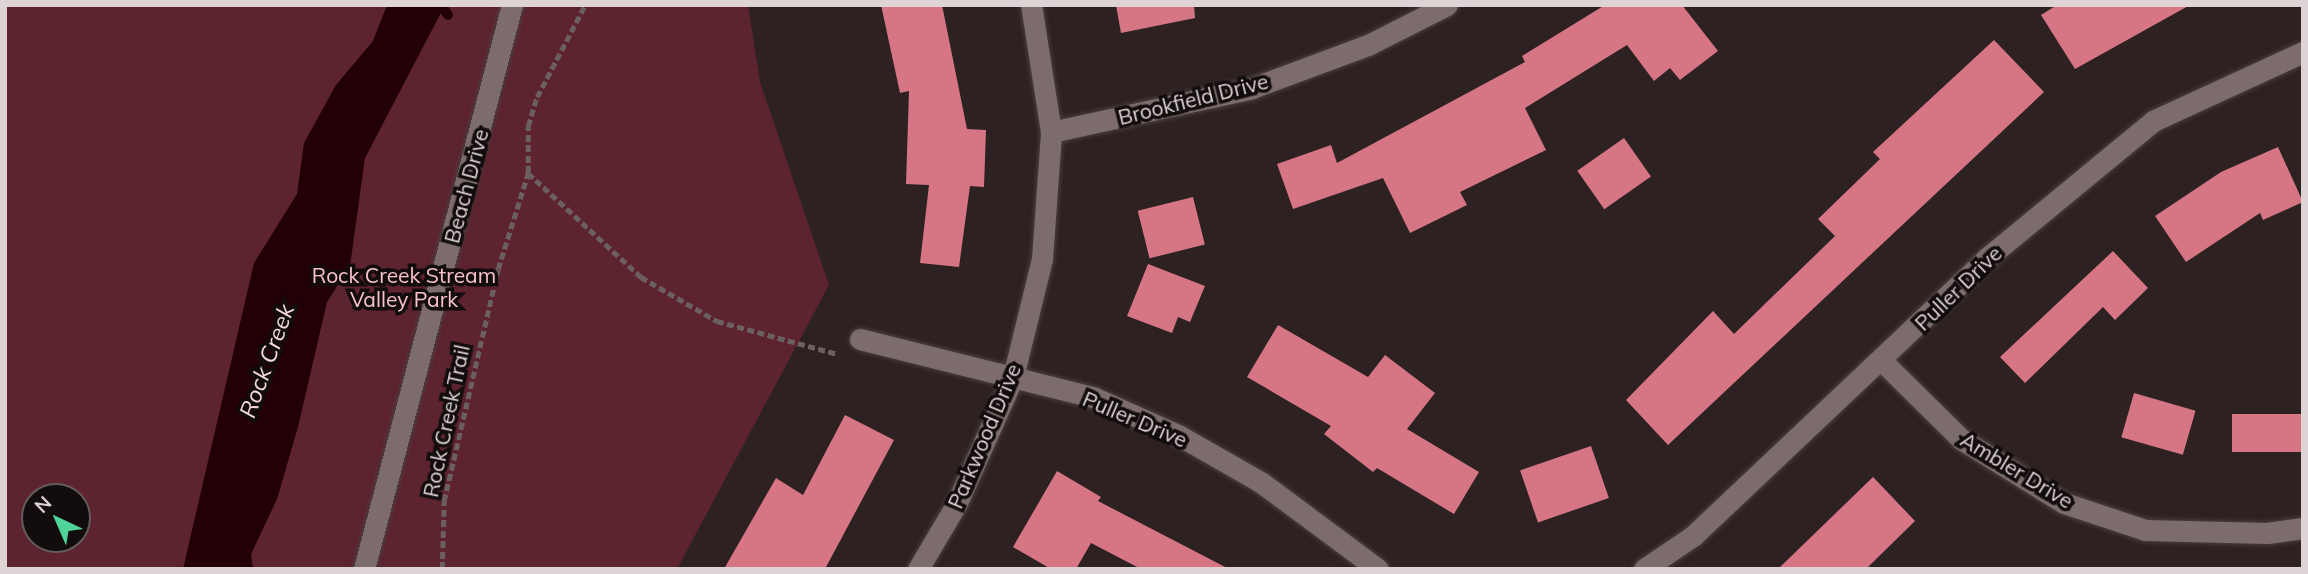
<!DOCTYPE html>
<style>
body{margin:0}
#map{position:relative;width:2308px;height:574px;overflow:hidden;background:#2e2122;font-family:Mulish,sans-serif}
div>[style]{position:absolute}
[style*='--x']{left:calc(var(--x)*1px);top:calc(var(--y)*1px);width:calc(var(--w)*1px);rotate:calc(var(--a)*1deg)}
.green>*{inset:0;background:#5d232e}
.water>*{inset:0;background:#230006}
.stream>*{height:10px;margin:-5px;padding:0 5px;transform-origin:5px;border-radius:5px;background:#230006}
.building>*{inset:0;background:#d67685;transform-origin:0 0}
.path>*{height:4.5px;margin-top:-2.25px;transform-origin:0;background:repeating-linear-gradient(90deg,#6b5f60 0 7px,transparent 0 10.5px)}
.roads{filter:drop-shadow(0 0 2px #4a3f40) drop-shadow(0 0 2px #4a3f40)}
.minor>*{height:21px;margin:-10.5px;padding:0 10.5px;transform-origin:10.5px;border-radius:10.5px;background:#7c6c6d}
span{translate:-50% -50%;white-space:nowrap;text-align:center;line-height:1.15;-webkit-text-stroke:7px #120c0d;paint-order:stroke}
.street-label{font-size:21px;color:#ded4d5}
.park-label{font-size:21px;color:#f7c2c8}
.water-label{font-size:23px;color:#f4d9dc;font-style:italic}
.frame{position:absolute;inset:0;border:7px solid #ded4d5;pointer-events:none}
.north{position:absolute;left:21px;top:483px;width:70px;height:70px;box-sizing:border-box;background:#120c0d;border:2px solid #645c5d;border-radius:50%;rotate:316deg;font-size:19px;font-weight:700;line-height:28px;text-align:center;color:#ded4d5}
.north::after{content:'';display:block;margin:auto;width:24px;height:32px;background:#4fd399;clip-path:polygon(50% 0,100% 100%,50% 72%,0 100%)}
</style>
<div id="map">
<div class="green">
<i style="clip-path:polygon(evenodd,5px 5px,748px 5px,760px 82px,829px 285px,677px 569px,5px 569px,5px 5px,35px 497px,77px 497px,77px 539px,35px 539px,35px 497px)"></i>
</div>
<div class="water">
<i style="clip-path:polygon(387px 5px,445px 5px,365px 158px,350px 266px,327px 302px,298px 427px,277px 499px,251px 554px,253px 569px,183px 569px,254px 263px,297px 194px,304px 143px,336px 85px,373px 41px)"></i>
</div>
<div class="stream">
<i style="--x:441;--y:5;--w:12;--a:55"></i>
</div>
<div class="building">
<i style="clip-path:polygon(881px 5px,942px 5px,967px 129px,986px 130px,984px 187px,970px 186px,959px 267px,920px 263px,929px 185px,906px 184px,909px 91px,900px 93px)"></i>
<i style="clip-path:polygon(1116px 5px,1194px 5px,1195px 18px,1121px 33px)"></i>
<i style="clip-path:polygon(1605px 5px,1682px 5px,1718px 51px,1680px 80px,1670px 68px,1654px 81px,1627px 45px,1525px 108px,1546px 150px,1460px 192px,1467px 205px,1410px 233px,1383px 178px,1293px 209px,1277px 164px,1331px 145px,1337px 163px,1525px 62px,1522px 56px)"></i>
<i style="clip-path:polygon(2057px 5px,2190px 5px,2075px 69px,2041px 15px)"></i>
<i style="clip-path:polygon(1994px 40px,2044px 92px,1668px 445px,1626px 400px,1713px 311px,1734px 334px,1835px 236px,1818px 219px,1880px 159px,1873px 152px)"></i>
<i style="left:1624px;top:138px;width:47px;height:57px;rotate:55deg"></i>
<i style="clip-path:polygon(2278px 147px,2303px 202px,2263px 220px,2260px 213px,2186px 262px,2155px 216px,2221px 172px)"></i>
<i style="left:1193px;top:197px;width:49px;height:57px;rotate:76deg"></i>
<i style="clip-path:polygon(2113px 251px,2148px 288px,2115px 320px,2103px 307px,2025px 383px,2000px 357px)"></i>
<i style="clip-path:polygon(1148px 264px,1205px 286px,1190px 322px,1178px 317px,1172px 333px,1127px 316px)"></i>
<i style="clip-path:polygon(1278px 325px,1368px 377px,1385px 355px,1435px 393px,1407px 429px,1479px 472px,1454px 514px,1377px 468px,1373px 472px,1324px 434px,1331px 426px,1247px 377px)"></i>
<i style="left:2134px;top:393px;width:64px;height:46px;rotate:16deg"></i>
<i style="left:2303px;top:414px;width:38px;height:71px;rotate:90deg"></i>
<i style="clip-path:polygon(845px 415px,894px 440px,825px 569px,724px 569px,776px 478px,803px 495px)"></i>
<i style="left:1591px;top:446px;width:55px;height:75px;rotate:71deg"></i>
<i style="clip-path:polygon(1057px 471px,1101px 497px,1098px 501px,1229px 569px,1141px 569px,1091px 543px,1076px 569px,1051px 569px,1013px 547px)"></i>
<i style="clip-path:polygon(1873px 477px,1915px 521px,1866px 569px,1778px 569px)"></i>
</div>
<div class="path">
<i style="--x:528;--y:173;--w:154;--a:42.6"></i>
<i style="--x:641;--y:277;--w:88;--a:30.1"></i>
<i style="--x:717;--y:321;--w:125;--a:15.3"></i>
<i style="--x:442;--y:569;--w:68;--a:-88.3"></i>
<i style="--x:444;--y:501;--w:238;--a:-76.9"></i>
<i style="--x:498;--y:269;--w:101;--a:-72.6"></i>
<i style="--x:528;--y:173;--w:47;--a:-90"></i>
<i style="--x:528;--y:126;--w:30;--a:-73"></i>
<i style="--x:537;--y:97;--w:104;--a:-62.4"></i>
</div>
<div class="roads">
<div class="minor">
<i style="--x:1051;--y:132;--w:206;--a:-12.3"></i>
<i style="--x:1252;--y:88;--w:126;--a:-20.4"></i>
<i style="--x:1370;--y:44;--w:86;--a:-26.9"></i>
<i style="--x:860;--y:339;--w:240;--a:14"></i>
<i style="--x:1093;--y:397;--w:95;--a:24.1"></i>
<i style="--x:1180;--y:436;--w:95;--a:29.8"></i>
<i style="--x:1262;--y:483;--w:144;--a:36.6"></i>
<i style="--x:1883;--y:362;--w:110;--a:44.6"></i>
<i style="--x:1961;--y:439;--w:121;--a:31.9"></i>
<i style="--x:2064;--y:503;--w:85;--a:18.4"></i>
<i style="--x:2145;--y:530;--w:122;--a:1.4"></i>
<i style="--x:2267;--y:533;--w:36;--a:-8"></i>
<i style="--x:364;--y:569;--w:583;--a:-75.3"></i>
<i style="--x:918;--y:569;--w:77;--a:-59.4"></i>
<i style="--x:957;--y:503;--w:138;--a:-66"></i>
<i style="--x:1013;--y:377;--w:122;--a:-76.2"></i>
<i style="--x:1042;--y:259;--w:127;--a:-85.9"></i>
<i style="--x:1051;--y:132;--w:129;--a:-98.9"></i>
<i style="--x:1644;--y:569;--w:59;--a:-34"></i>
<i style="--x:1693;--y:536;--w:405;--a:-43.4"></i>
<i style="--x:1987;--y:258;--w:215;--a:-39.5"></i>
<i style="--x:2153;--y:121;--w:165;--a:-24.7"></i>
</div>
</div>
<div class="street-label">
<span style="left:1193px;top:99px;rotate:-14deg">Brookfield Drive</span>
<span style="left:466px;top:186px;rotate:-75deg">Beach Drive</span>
<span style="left:1958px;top:288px;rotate:-44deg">Puller Drive</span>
<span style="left:1135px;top:419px;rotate:23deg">Puller Drive</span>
<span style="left:446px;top:421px;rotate:-78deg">Rock Creek Trail</span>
<span style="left:984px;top:436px;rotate:-67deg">Parkwood Drive</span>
<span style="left:2017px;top:470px;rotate:31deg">Ambler Drive</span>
</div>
<div class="park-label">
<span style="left:404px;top:287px">Rock Creek Stream<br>Valley Park</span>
</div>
<div class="water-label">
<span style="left:267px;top:361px;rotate:-70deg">Rock Creek</span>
</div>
<div class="frame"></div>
<div class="north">N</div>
</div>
